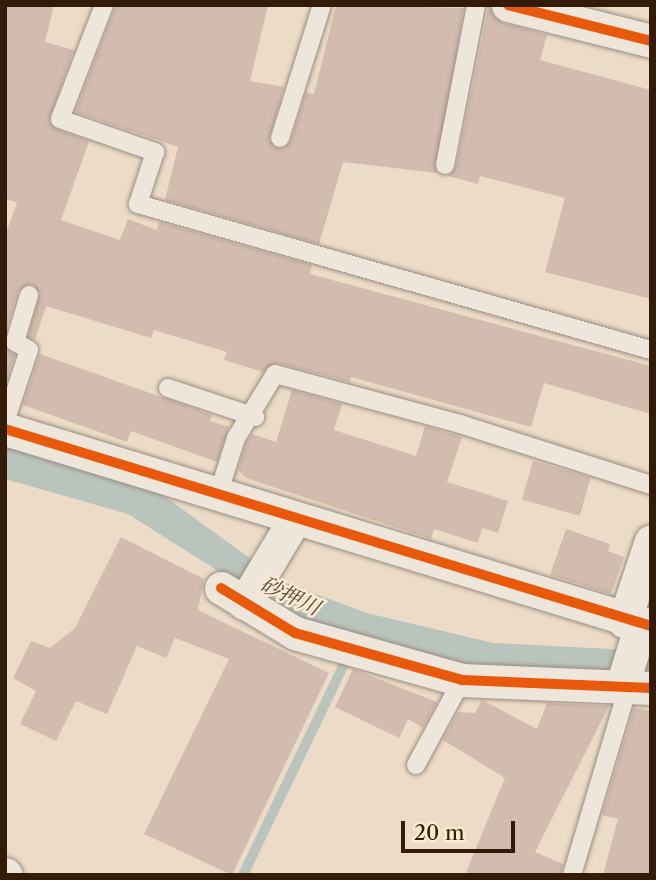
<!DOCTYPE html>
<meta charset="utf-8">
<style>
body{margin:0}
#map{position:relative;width:656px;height:880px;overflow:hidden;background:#ecdcc7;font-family:"Libre Caslon Text","Noto Serif JP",serif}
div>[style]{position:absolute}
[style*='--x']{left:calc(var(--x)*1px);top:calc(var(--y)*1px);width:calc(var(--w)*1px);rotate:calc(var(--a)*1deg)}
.water>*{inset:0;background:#b9c4bd}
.stream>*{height:10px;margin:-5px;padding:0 5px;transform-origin:5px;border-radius:5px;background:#b9c4bd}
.building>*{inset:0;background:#d2bcaf;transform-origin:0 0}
.roads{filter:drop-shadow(0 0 2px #988d7f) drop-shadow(0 0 2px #988d7f)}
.service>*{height:18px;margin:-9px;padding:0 9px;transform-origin:9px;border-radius:9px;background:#eee6db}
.minor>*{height:33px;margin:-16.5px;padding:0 16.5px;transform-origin:16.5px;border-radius:16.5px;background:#eee6db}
.cycleway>*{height:10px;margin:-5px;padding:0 5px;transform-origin:5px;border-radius:5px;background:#e8590c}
span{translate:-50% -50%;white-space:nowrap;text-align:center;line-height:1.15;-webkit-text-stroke:5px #fcead1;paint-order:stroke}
.water-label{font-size:21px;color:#544b3d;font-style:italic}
.frame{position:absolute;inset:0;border:7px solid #321b08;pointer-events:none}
.scale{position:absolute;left:401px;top:821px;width:114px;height:32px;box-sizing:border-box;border:4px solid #321b08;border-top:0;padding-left:9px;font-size:21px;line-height:24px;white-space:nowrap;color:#321b08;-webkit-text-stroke:5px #fcead1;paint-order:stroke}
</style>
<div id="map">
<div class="water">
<i style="clip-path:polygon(5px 446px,156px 490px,281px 581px,367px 613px,493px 643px,651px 651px,651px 677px,488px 672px,351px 640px,267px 602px,128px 514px,5px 479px)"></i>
</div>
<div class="stream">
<i style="--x:243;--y:875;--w:245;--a:-64.4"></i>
</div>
<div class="building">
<i style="clip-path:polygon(5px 5px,54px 5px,45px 42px,74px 50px,49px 120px,56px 129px,89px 141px,61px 220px,120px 240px,128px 219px,157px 230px,159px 222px,312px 265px,310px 274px,651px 366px,651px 414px,544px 383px,531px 427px,351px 377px,350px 382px,277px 363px,263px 372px,224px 360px,227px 352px,154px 330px,151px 338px,46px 306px,35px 340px,28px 337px,40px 293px,32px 284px,18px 291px,5px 335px,5px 237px,17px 202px,5px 199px)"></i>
<i style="clip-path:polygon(116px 5px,268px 5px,250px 81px,284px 87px,269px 140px,282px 149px,291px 141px,306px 92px,314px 94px,336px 5px,464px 8px,437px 173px,343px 162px,319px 244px,165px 200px,178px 147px,75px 112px)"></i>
<i style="clip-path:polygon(489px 5px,503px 23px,547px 35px,540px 60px,651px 90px,651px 299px,545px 272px,565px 198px,480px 176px,478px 184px,448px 176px,456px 167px)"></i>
<i style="clip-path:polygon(5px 348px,15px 355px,5px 385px)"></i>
<i style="clip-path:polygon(40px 354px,212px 415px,210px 421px,229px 427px,217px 462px,131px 431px,127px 442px,23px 405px)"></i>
<i style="clip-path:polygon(292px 390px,342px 404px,334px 430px,416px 456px,425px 426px,462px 437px,447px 482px,508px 501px,498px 533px,482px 528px,478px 543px,434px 529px,431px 539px,246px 478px,238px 470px,246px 443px,252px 434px,276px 442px)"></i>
<i style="left:533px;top:461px;width:60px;height:40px;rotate:16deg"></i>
<i style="clip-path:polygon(566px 529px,610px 544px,608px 551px,624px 557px,611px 594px,550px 575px)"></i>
<i style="clip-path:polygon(121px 537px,204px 579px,198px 610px,329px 673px,232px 875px,144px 834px,229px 659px,175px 638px,166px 658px,137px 646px,107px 714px,76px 701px,56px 741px,20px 724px,36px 691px,13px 678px,31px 641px,50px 648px,75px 628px)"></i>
<i style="clip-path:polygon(353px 669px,437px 702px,423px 728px,408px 719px,399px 738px,335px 707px)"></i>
<i style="clip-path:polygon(482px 700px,537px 729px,547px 703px,609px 706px,535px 852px,563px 864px,561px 875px,465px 875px,505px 778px,443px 740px,458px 712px,475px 713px)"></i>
<i style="clip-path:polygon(634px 708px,651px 711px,651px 875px,603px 875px,618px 819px,602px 815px)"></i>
</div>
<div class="roads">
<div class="service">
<i style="--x:104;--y:5;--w:122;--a:111.1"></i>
<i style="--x:60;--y:119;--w:101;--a:19.2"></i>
<i style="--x:155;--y:152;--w:55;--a:108.1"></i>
<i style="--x:138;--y:204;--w:533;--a:15.89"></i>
<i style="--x:280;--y:138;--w:139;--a:-72.5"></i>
<i style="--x:445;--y:165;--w:163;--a:-79"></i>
<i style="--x:168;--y:388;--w:92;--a:18.4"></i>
<i style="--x:5;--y:422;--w:76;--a:-71.6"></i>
<i style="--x:29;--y:350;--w:16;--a:-150"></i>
<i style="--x:15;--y:342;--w:49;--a:-73.4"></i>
<i style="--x:218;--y:495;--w:60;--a:-72.5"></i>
<i style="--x:236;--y:438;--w:75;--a:-58.6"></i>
<i style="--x:275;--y:374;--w:192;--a:15.1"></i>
<i style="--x:460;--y:424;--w:201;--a:17.7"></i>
<i style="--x:416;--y:765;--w:97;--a:-61.6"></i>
<i style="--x:572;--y:875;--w:199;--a:-73.4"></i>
</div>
<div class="minor">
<i style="--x:508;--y:5;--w:147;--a:14.1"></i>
<i style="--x:5;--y:429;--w:675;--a:16.96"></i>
<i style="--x:221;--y:588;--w:87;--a:31.3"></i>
<i style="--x:295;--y:633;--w:173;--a:15.7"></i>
<i style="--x:462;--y:680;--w:189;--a:2.4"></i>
<i style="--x:244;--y:603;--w:97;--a:-58.9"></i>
<i style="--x:624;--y:621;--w:84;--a:-71.4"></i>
<i style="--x:629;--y:684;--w:7;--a:-135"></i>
<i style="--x:624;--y:679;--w:58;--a:-72.8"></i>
<i style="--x:5;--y:874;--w:1;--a:45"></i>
</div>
</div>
<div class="cycleway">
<i style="--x:508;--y:5;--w:147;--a:14.1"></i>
<i style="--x:5;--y:429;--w:675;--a:16.96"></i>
<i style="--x:221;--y:588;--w:87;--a:31.3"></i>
<i style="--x:295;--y:633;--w:173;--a:15.7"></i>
<i style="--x:462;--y:680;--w:189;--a:2.4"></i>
</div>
<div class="water-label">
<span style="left:290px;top:596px;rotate:25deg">砂押川</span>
</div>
<div class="frame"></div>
<div class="scale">20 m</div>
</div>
